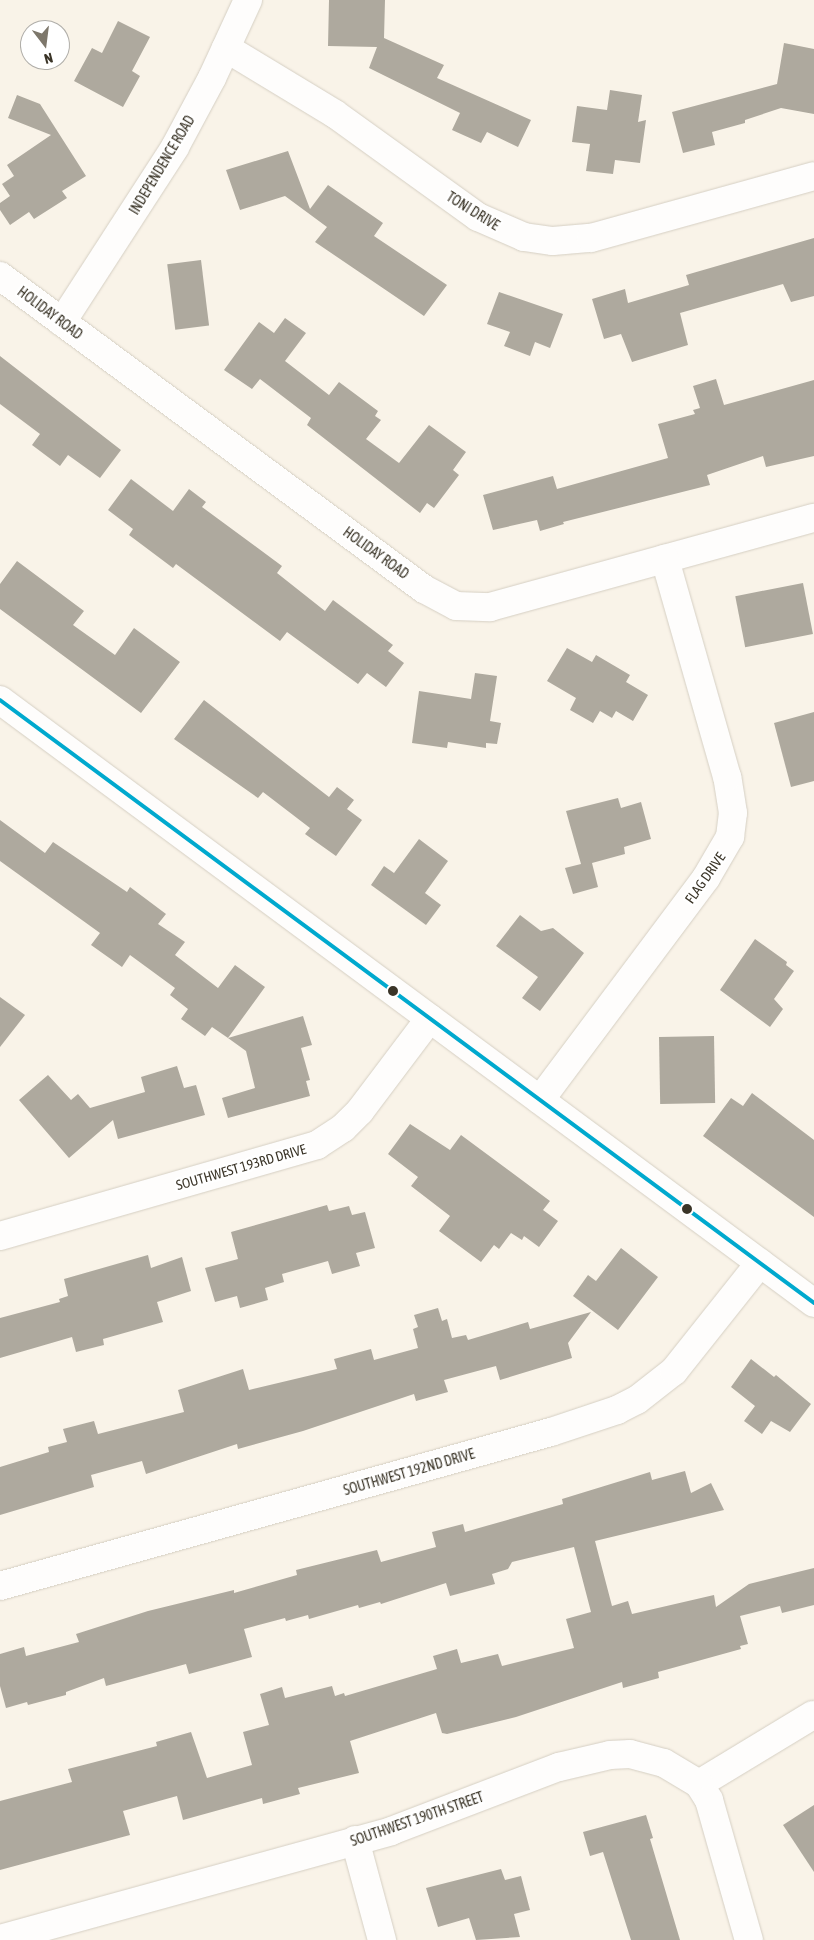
<!DOCTYPE html>
<style>
body{margin:0}
#map{position:relative;width:814px;height:1940px;overflow:hidden;background:#f9f3e8;font-family:"Asap Condensed",sans-serif}
div>[style]{position:absolute}
[style*='--x']{left:calc(var(--x)*1px);top:calc(var(--y)*1px);width:calc(var(--w)*1px);rotate:calc(var(--a)*1deg)}
.building>*{inset:0;background:#aea99e;transform-origin:0 0}
.roads{filter:drop-shadow(0 0 1px #d5cfc3) drop-shadow(0 0 1px #d5cfc3)}
.minor>*{height:28px;margin:-14px;padding:0 14px;transform-origin:14px;border-radius:14px;background:#fefdfc}
.bus-1>*{height:4px;margin:-2px;padding:0 2px;transform-origin:2px;border-radius:2px;background:#00a9ce}
.dots>*{width:14px;height:14px;translate:-50% -50%;box-sizing:border-box;border:2px solid #fff;border-radius:50%}
span{translate:-50% -50%;white-space:nowrap;text-align:center;line-height:1.15;-webkit-text-stroke:5px #fff;paint-order:stroke}
.street-label{font-size:14px;color:#3a3427}
.north{position:absolute;left:20px;top:20px;width:50px;height:50px;box-sizing:border-box;background:#fff;border:1px solid #b0aea9;border-radius:50%;rotate:165deg;font-size:14px;font-weight:700;line-height:20px;text-align:center;color:#3a3427}
.north::after{content:'';display:block;margin:auto;width:18px;height:22px;background:#7d776b;clip-path:polygon(50% 0,100% 100%,50% 72%,0 100%)}
</style>
<div id="map">
<div class="building">
<i style="clip-path:polygon(329px 0,385px 0,384px 38px,444px 65px,437px 78px,531px 120px,518px 147px,487px 132px,481px 143px,452px 130px,460px 113px,369px 68px,377px 47px,328px 46px)"></i>
<i style="clip-path:polygon(118px 21px,150px 37px,132px 71px,140px 76px,123px 107px,74px 81px,92px 48px,102px 53px)"></i>
<i style="clip-path:polygon(784px 43px,814px 49px,814px 114px,781px 108px,745px 120px,745px 123px,712px 132px,715px 145px,683px 153px,672px 112px,777px 84px)"></i>
<i style="clip-path:polygon(610px 90px,642px 95px,638px 122px,646px 120px,640px 163px,615px 160px,613px 174px,586px 171px,590px 144px,572px 142px,577px 106px,607px 110px)"></i>
<i style="clip-path:polygon(17px 95px,40px 104px,86px 176px,62px 191px,67px 198px,34px 219px,29px 212px,10px 225px,0 210px,0 203px,10px 196px,2px 184px,14px 176px,7px 165px,51px 135px,8px 118px)"></i>
<i style="clip-path:polygon(288px 151px,310px 209px,328px 185px,383px 223px,374px 236px,447px 285px,424px 316px,315px 242px,327px 227px,285px 196px,240px 210px,226px 170px)"></i>
<i style="clip-path:polygon(814px 238px,814px 296px,791px 302px,783px 284px,680px 313px,688px 345px,632px 362px,621px 334px,604px 339px,592px 299px,625px 289px,628px 303px,689px 285px,686px 275px)"></i>
<i style="left:201px;top:260px;width:66px;height:34px;rotate:83deg"></i>
<i style="clip-path:polygon(499px 292px,563px 314px,550px 348px,535px 342px,530px 356px,504px 346px,510px 332px,487px 324px)"></i>
<i style="clip-path:polygon(285px 318px,306px 333px,285px 361px,329px 395px,339px 382px,378px 411px,375px 416px,381px 420px,366px 439px,399px 463px,429px 425px,466px 452px,453px 470px,459px 475px,434px 508px,427px 503px,420px 513px,307px 425px,311px 418px,260px 379px,252px 389px,224px 370px,259px 322px,274px 333px)"></i>
<i style="clip-path:polygon(0 356px,121px 450px,100px 478px,68px 455px,60px 466px,32px 445px,40px 434px,0 404px)"></i>
<i style="clip-path:polygon(716px 379px,724px 405px,814px 380px,814px 456px,766px 467px,763px 456px,707px 475px,710px 485px,563px 522px,564px 524px,540px 531px,537px 520px,493px 530px,483px 495px,553px 476px,557px 489px,668px 458px,658px 424px,695px 414px,693px 410px,700px 408px,693px 386px)"></i>
<i style="clip-path:polygon(131px 479px,173px 511px,189px 489px,206px 502px,202px 507px,282px 566px,277px 573px,325px 611px,333px 600px,393px 645px,388px 651px,404px 663px,386px 687px,367px 673px,358px 684px,287px 632px,280px 641px,176px 564px,173px 568px,129px 535px,133px 529px,108px 510px)"></i>
<i style="clip-path:polygon(17px 561px,84px 611px,73px 625px,115px 655px,134px 628px,180px 662px,141px 713px,0 609px,0 584px)"></i>
<i style="left:803px;top:583px;width:52px;height:69px;rotate:79deg"></i>
<i style="clip-path:polygon(567px 648px,592px 662px,596px 655px,630px 675px,626px 682px,648px 695px,633px 721px,616px 711px,612px 718px,600px 711px,593px 723px,570px 710px,576px 698px,547px 681px)"></i>
<i style="clip-path:polygon(475px 673px,497px 676px,490px 721px,501px 723px,497px 744px,486px 743px,486px 748px,448px 742px,447px 748px,412px 743px,419px 691px,471px 699px)"></i>
<i style="clip-path:polygon(204px 700px,329px 797px,337px 787px,354px 800px,347px 809px,362px 820px,336px 856px,305px 834px,310px 828px,263px 792px,258px 798px,174px 739px)"></i>
<i style="clip-path:polygon(814px 712px,814px 781px,791px 787px,774px 723px)"></i>
<i style="clip-path:polygon(618px 798px,621px 808px,641px 802px,651px 839px,624px 847px,625px 854px,592px 863px,598px 887px,573px 894px,565px 868px,581px 864px,566px 811px)"></i>
<i style="clip-path:polygon(0 820px,45px 853px,53px 842px,127px 892px,130px 887px,166px 914px,158px 924px,185px 942px,175px 955px,218px 988px,235px 965px,265px 987px,228px 1038px,212px 1027px,205px 1036px,181px 1019px,188px 1009px,170px 995px,175px 988px,130px 955px,122px 967px,91px 945px,100px 933px,0 861px)"></i>
<i style="clip-path:polygon(419px 839px,448px 861px,425px 893px,441px 905px,426px 925px,371px 885px,384px 866px,394px 873px)"></i>
<i style="clip-path:polygon(520px 915px,541px 931px,553px 928px,584px 953px,540px 1011px,522px 998px,538px 977px,496px 946px)"></i>
<i style="clip-path:polygon(755px 939px,787px 962px,786px 965px,794px 971px,774px 999px,783px 1009px,770px 1027px,720px 990px)"></i>
<i style="clip-path:polygon(0 997px,25px 1015px,0 1047px)"></i>
<i style="clip-path:polygon(303px 1016px,312px 1045px,301px 1048px,310px 1080px,306px 1081px,310px 1096px,228px 1118px,222px 1098px,255px 1088px,246px 1051px,228px 1038px)"></i>
<i style="left:714px;top:1036px;width:67px;height:55px;rotate:89deg"></i>
<i style="clip-path:polygon(177px 1066px,184px 1088px,196px 1085px,205px 1115px,118px 1139px,113px 1120px,69px 1158px,19px 1100px,48px 1075px,71px 1100px,78px 1094px,90px 1108px,145px 1092px,141px 1077px)"></i>
<i style="clip-path:polygon(752px 1093px,814px 1140px,814px 1217px,703px 1136px,731px 1098px,743px 1106px)"></i>
<i style="clip-path:polygon(410px 1124px,450px 1150px,461px 1135px,550px 1201px,543px 1210px,558px 1221px,539px 1247px,524px 1236px,522px 1240px,511px 1233px,499px 1249px,494px 1245px,481px 1262px,439px 1231px,450px 1216px,411px 1186px,418px 1177px,388px 1154px)"></i>
<i style="clip-path:polygon(327px 1205px,329px 1211px,349px 1206px,352px 1215px,365px 1212px,375px 1248px,356px 1253px,360px 1266px,332px 1274px,328px 1261px,282px 1274px,284px 1282px,265px 1288px,268px 1300px,240px 1308px,237px 1296px,215px 1302px,205px 1268px,238px 1259px,231px 1232px)"></i>
<i style="clip-path:polygon(621px 1248px,658px 1277px,618px 1330px,573px 1296px,588px 1275px,596px 1281px)"></i>
<i style="clip-path:polygon(148px 1255px,151px 1268px,182px 1257px,191px 1291px,157px 1302px,163px 1322px,103px 1339px,104px 1345px,76px 1352px,72px 1337px,0 1358px,0 1318px,60px 1302px,59px 1299px,68px 1296px,64px 1279px)"></i>
<i style="clip-path:polygon(438px 1308px,442px 1321px,447px 1319px,452px 1338px,466px 1335px,468px 1340px,528px 1322px,530px 1329px,591px 1312px,568px 1343px,572px 1358px,500px 1380px,496px 1366px,444px 1380px,448px 1392px,416px 1401px,414px 1394px,303px 1431px,238px 1449px,237px 1444px,146px 1474px,142px 1461px,91px 1475px,94px 1487px,0 1515px,0 1467px,49px 1452px,48px 1447px,67px 1442px,63px 1429px,94px 1421px,98px 1434px,184px 1412px,178px 1390px,243px 1369px,249px 1390px,337px 1369px,334px 1359px,371px 1349px,374px 1360px,418px 1348px,413px 1329px,418px 1327px,414px 1315px)"></i>
<i style="clip-path:polygon(751px 1359px,774px 1377px,776px 1375px,811px 1404px,790px 1432px,771px 1421px,762px 1434px,744px 1421px,755px 1406px,731px 1387px)"></i>
<i style="clip-path:polygon(685px 1471px,691px 1493px,711px 1483px,724px 1510px,595px 1541px,612px 1606px,628px 1601px,632px 1614px,714px 1595px,716px 1607px,749px 1584px,814px 1568px,814px 1605px,782px 1613px,780px 1606px,740px 1616px,748px 1644px,740px 1646px,741px 1649px,658px 1672px,659px 1678px,623px 1688px,622px 1682px,516px 1717px,447px 1734px,442px 1733px,436px 1713px,350px 1741px,359px 1773px,298px 1788px,300px 1794px,263px 1804px,262px 1798px,183px 1820px,177px 1796px,123px 1811px,130px 1835px,0 1870px,0 1801px,72px 1782px,68px 1769px,157px 1746px,156px 1742px,191px 1732px,207px 1778px,252px 1765px,243px 1732px,269px 1725px,260px 1694px,282px 1687px,285px 1698px,332px 1686px,335px 1696px,344px 1693px,345px 1696px,437px 1669px,433px 1656px,457px 1649px,461px 1663px,498px 1654px,502px 1666px,574px 1648px,566px 1619px,591px 1612px,574px 1547px,512px 1562px,508px 1569px,492px 1574px,495px 1584px,450px 1596px,446px 1583px,381px 1604px,380px 1602px,359px 1608px,358px 1605px,309px 1619px,308px 1615px,286px 1621px,285px 1618px,244px 1629px,252px 1657px,189px 1674px,186px 1664px,106px 1686px,104px 1678px,66px 1692px,66px 1695px,28px 1705px,27px 1702px,6px 1708px,0 1686px,0 1654px,24px 1647px,26px 1656px,79px 1642px,76px 1634px,148px 1611px,234px 1590px,234px 1593px,297px 1575px,296px 1570px,377px 1550px,381px 1562px,436px 1547px,432px 1532px,463px 1524px,465px 1532px,563px 1504px,562px 1499px,650px 1472px,652px 1480px)"></i>
<i style="clip-path:polygon(814px 1805px,814px 1872px,783px 1825px)"></i>
<i style="clip-path:polygon(646px 1815px,653px 1838px,650px 1839px,680px 1940px,631px 1940px,603px 1852px,590px 1856px,583px 1832px)"></i>
<i style="clip-path:polygon(501px 1869px,505px 1880px,521px 1876px,530px 1910px,514px 1914px,520px 1937px,476px 1940px,469px 1918px,438px 1927px,426px 1888px)"></i>
</div>
<div class="roads">
<div class="minor">
<i style="--x:226;--y:48;--w:127;--a:31.2"></i>
<i style="--x:335;--y:114;--w:176;--a:35.8"></i>
<i style="--x:478;--y:217;--w:50;--a:23.5"></i>
<i style="--x:524;--y:237;--w:29;--a:8"></i>
<i style="--x:553;--y:241;--w:38;--a:-5"></i>
<i style="--x:591;--y:238;--w:231;--a:-15.5"></i>
<i style="--x:0;--y:276;--w:527;--a:36.44"></i>
<i style="--x:424;--y:589;--w:36;--a:28"></i>
<i style="--x:456;--y:606;--w:34;--a:2"></i>
<i style="--x:490;--y:607;--w:336;--a:-15.4"></i>
<i style="--x:62;--y:322;--w:208;--a:-57.1"></i>
<i style="--x:175;--y:147;--w:78;--a:-61.8"></i>
<i style="--x:212;--y:78;--w:86;--a:-65.2"></i>
<i style="--x:0;--y:700;--w:1013;--a:36.53"></i>
<i style="--x:540;--y:1100;--w:277;--a:-53.2"></i>
<i style="--x:706;--y:878;--w:48;--a:-59.7"></i>
<i style="--x:730;--y:837;--w:24;--a:-83"></i>
<i style="--x:733;--y:813;--w:36;--a:-99"></i>
<i style="--x:727;--y:777;--w:227;--a:-105.9"></i>
<i style="--x:0;--y:1236;--w:330;--a:-16"></i>
<i style="--x:317;--y:1145;--w:31;--a:-33"></i>
<i style="--x:343;--y:1128;--w:24;--a:-45"></i>
<i style="--x:360;--y:1111;--w:116;--a:-53"></i>
<i style="--x:0;--y:1586;--w:572;--a:-15.62"></i>
<i style="--x:551;--y:1432;--w:70;--a:-18.4"></i>
<i style="--x:617;--y:1410;--w:22;--a:-27"></i>
<i style="--x:637;--y:1400;--w:47;--a:-38.1"></i>
<i style="--x:674;--y:1371;--w:138;--a:-51.5"></i>
<i style="--x:699;--y:1784;--w:133;--a:-31.2"></i>
<i style="--x:355;--y:1840;--w:104;--a:74.9"></i>
<i style="--x:0;--y:1939;--w:406;--a:-15.4"></i>
<i style="--x:391;--y:1831;--w:180;--a:-20.9"></i>
<i style="--x:559;--y:1767;--w:52;--a:-13.2"></i>
<i style="--x:610;--y:1755;--w:20;--a:-3"></i>
<i style="--x:630;--y:1754;--w:35;--a:15"></i>
<i style="--x:664;--y:1763;--w:41;--a:31"></i>
<i style="--x:699;--y:1784;--w:19;--a:58"></i>
<i style="--x:709;--y:1800;--w:146;--a:74.1"></i>
</div>
</div>
<div class="bus-1">
<i style="--x:0;--y:700;--w:1013;--a:36.53"></i>
</div>
<div class="dots">
<i style="left:393px;top:991px;background:#3a3427"></i>
<i style="left:687px;top:1209px;background:#3a3427"></i>
</div>
<div class="street-label">
<span style="left:162px;top:165px;rotate:-59deg">INDEPENDENCE ROAD</span>
<span style="left:473px;top:211px;rotate:32deg">TONI DRIVE</span>
<span style="left:50px;top:313px;rotate:37deg">HOLIDAY ROAD</span>
<span style="left:376px;top:553px;rotate:36deg">HOLIDAY ROAD</span>
<span style="left:705px;top:878px;rotate:-55deg">FLAG DRIVE</span>
<span style="left:241px;top:1167px;rotate:-16deg">SOUTHWEST 193RD DRIVE</span>
<span style="left:409px;top:1472px;rotate:-16deg">SOUTHWEST 192ND DRIVE</span>
<span style="left:417px;top:1819px;rotate:-19deg">SOUTHWEST 190TH STREET</span>
</div>
<div class="north">N</div>
</div>
